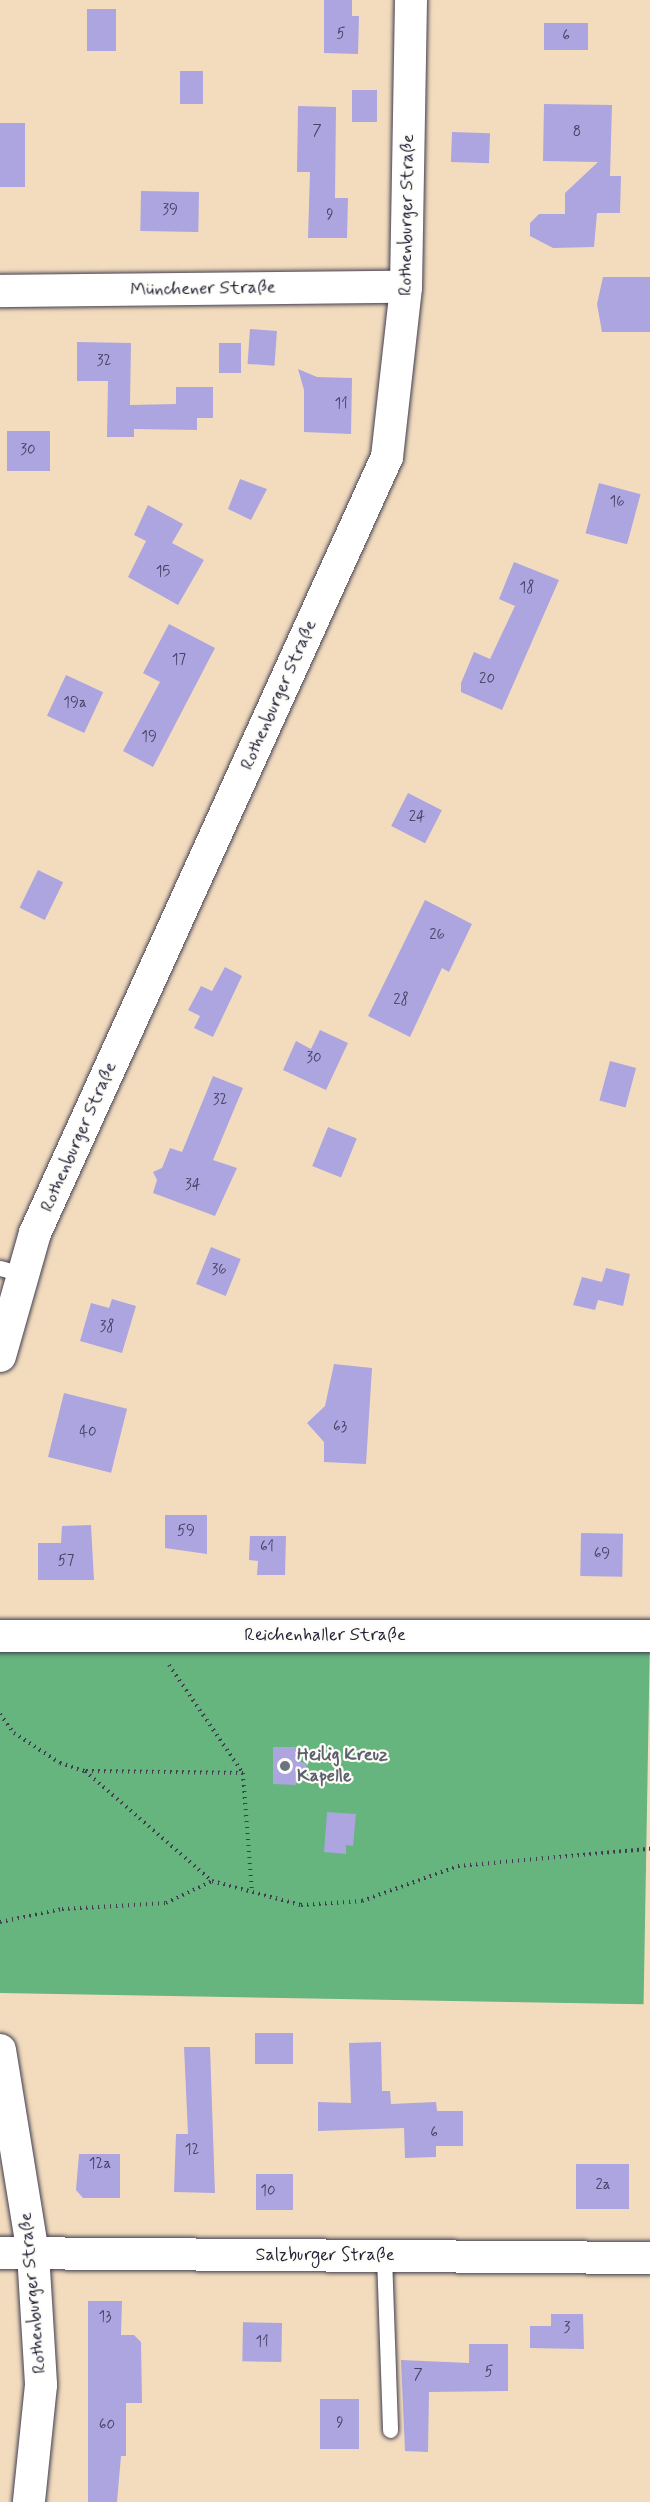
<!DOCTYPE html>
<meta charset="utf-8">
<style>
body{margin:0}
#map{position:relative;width:650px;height:2502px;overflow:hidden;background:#f3dcbe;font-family:Mynerve,sans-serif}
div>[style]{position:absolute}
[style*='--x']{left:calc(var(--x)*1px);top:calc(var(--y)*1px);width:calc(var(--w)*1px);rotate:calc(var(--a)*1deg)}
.forest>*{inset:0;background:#66b47e;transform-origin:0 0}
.building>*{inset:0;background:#aca5df;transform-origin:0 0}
.path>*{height:4px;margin-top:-2px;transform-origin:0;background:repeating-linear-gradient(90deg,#413e4f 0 1.5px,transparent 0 6px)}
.roads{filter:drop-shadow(0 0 2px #413e4f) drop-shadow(0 0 2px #413e4f)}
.lane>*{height:15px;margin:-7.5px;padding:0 7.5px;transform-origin:7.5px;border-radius:7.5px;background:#fff}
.street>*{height:32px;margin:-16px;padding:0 16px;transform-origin:16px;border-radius:16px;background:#fff}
.dots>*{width:16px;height:16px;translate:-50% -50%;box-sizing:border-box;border:3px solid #fdfcf7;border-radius:50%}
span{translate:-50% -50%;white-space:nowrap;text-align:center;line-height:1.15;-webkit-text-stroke:4.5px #fdfcf7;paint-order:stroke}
.number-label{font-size:15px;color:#444364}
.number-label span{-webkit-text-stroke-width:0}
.street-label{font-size:18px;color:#22223b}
.worship-label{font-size:18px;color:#5b616d;font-weight:700}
.left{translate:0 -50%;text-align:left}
</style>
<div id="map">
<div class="forest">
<i style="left:0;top:1630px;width:650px;height:363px;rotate:1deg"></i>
</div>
<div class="building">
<i style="clip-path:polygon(324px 0,352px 0,352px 16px,359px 16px,358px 54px,324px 53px)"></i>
<i style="left:116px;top:9px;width:42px;height:29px;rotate:90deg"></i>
<i style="left:544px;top:23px;width:44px;height:27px"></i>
<i style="left:180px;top:71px;width:23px;height:33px"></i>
<i style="left:352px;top:90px;width:25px;height:32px"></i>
<i style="clip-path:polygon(544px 104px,612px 105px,610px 176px,621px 176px,620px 213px,597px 213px,594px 247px,553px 248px,530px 236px,530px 223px,539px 214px,565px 214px,565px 193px,598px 162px,543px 161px)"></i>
<i style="clip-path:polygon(298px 106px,336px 107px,335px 198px,348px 198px,347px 238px,308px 238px,310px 172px,297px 172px)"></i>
<i style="left:0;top:123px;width:25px;height:64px"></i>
<i style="left:452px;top:132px;width:38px;height:30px;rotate:2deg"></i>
<i style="left:141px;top:191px;width:58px;height:40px;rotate:1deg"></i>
<i style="clip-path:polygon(603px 277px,650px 277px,650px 332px,602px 332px,597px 304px)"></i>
<i style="left:250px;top:329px;width:27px;height:35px;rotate:4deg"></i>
<i style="clip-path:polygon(77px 342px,131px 343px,130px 405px,176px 404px,176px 387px,213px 387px,213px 418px,197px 418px,197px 430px,134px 429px,134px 437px,107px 437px,108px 381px,77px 381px)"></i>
<i style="left:219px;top:343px;width:22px;height:30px"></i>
<i style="clip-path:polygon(298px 369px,317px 377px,352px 378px,351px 434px,304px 432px,304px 390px)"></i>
<i style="left:7px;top:431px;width:43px;height:40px"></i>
<i style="clip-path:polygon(240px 479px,267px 489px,251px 520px,228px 509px)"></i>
<i style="left:599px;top:483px;width:43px;height:52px;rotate:15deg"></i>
<i style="clip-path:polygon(148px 505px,183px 524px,172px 543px,204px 560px,178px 605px,128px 577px,146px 541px,134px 535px)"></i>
<i style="clip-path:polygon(514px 562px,559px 580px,502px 710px,461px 692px,461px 683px,474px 652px,490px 659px,515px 606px,499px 599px)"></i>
<i style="clip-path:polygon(169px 624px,215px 648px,153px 767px,123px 751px,160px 682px,143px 673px)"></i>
<i style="left:66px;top:675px;width:41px;height:45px;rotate:25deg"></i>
<i style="left:408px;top:793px;width:38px;height:37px;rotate:27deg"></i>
<i style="left:38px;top:870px;width:28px;height:42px;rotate:26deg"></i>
<i style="clip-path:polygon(425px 900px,472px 924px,449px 972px,442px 968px,410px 1037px,368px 1016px)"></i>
<i style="clip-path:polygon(225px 967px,242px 976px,213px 1037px,194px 1028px,200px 1016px,188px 1010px,201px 986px,212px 991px)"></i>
<i style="clip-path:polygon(320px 1030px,348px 1043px,326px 1090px,283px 1070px,296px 1041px,311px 1049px)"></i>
<i style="left:610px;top:1061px;width:27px;height:41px;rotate:15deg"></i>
<i style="clip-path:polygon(213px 1076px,243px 1088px,213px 1160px,237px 1168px,215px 1216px,153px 1193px,157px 1180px,153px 1172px,162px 1168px,170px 1148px,182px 1152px)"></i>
<i style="left:328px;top:1127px;width:31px;height:42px;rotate:22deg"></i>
<i style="left:211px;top:1247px;width:32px;height:40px;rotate:22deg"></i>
<i style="clip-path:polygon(606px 1268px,630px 1274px,623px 1306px,598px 1300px,595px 1310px,573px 1305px,582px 1277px,602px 1282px)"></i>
<i style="clip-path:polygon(112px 1299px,136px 1306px,122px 1353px,80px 1341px,91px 1303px,109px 1308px)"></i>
<i style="clip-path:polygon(334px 1364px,372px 1368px,366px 1464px,324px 1462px,324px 1442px,307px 1423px,325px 1406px)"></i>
<i style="left:64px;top:1393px;width:65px;height:66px;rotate:14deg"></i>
<i style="clip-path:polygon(165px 1515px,207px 1515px,207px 1554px,165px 1548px)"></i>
<i style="clip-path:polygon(91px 1525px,94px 1580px,38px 1580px,38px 1543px,61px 1543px,62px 1526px)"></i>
<i style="left:581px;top:1533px;width:42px;height:43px;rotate:1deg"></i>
<i style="clip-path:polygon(250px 1536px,286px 1536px,285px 1575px,257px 1575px,258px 1561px,249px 1560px)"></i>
<i style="clip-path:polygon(273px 1747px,296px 1747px,297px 1760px,308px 1765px,297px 1773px,296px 1785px,273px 1784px)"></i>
<i style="clip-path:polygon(327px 1812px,356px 1814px,353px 1846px,346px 1845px,346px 1854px,324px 1852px)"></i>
<i style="left:255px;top:2033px;width:38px;height:31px"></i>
<i style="clip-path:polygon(381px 2042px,382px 2091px,390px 2091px,391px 2104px,436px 2102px,437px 2111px,463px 2111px,463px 2146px,436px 2146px,436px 2157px,405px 2158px,404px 2128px,318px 2131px,318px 2102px,351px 2103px,349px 2043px)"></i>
<i style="clip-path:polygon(184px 2047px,210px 2047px,215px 2193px,174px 2192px,176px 2134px,188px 2134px)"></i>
<i style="clip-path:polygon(79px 2154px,120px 2154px,120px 2198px,83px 2198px,76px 2190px)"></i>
<i style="left:576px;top:2164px;width:53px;height:45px"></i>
<i style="left:256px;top:2174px;width:37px;height:36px"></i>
<i style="clip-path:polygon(88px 2301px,122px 2301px,121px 2335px,134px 2335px,141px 2342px,142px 2403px,126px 2403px,126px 2456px,121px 2456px,117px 2502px,88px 2502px)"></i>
<i style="clip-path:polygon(551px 2314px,583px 2314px,584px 2349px,530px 2348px,530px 2326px,551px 2326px)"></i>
<i style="left:282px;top:2323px;width:39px;height:39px;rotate:91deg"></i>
<i style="clip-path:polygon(469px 2344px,508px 2344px,508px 2391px,429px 2392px,428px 2452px,405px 2451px,401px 2360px,469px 2363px)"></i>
<i style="left:320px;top:2399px;width:39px;height:50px"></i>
</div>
<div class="path">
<i style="--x:169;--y:1665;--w:131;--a:55.6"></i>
<i style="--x:0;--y:1714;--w:24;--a:54"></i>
<i style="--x:14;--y:1733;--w:55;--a:33.1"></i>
<i style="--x:60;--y:1763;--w:26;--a:18"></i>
<i style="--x:85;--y:1771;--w:168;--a:40.9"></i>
<i style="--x:212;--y:1881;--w:92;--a:15.1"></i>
<i style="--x:301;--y:1905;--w:61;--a:-3.8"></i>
<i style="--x:362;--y:1901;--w:102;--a:-20"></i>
<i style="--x:458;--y:1866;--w:193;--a:-5.1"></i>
<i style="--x:86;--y:1771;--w:157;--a:0.7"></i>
<i style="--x:243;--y:1773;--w:119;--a:85.7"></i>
<i style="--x:0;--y:1922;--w:63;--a:-11.8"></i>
<i style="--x:62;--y:1909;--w:104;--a:-3.3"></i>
<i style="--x:166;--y:1903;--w:51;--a:-25.6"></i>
</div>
<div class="roads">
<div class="lane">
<i style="--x:0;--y:1268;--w:24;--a:15"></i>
<i style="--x:384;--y:2256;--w:174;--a:88"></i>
</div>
<div class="street">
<i style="--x:0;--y:291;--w:406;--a:-0.6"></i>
<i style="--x:0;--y:1356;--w:128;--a:-74.1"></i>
<i style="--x:35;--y:1233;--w:852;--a:-65.6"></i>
<i style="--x:387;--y:457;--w:171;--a:-83.6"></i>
<i style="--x:406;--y:287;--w:287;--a:-89"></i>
<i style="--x:0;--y:1636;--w:650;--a:0"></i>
<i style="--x:0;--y:2050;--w:206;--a:80.8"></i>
<i style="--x:33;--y:2253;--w:132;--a:86.5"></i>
<i style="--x:41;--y:2385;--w:118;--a:95.9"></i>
<i style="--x:0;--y:2253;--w:650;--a:0.44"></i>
</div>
</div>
<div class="dots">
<i style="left:285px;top:1766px;background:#6b7280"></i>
</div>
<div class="number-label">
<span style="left:341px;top:35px">5</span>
<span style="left:566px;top:37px">6</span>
<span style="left:317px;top:132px">7</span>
<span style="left:577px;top:133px">8</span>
<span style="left:170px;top:211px">39</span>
<span style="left:330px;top:216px">9</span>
<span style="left:104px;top:362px">32</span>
<span style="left:341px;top:405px">11</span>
<span style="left:28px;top:451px">30</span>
<span style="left:617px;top:503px">16</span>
<span style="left:163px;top:573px">15</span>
<span style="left:527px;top:589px">18</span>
<span style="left:179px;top:661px">17</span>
<span style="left:487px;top:680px">20</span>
<span style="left:75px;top:704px">19a</span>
<span style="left:149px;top:738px">19</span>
<span style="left:417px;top:818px">24</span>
<span style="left:437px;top:936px">26</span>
<span style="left:401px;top:1001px">28</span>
<span style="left:314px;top:1059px">30</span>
<span style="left:220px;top:1101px">32</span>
<span style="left:193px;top:1186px">34</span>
<span style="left:219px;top:1271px">36</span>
<span style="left:107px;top:1328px">38</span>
<span style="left:340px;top:1428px">63</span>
<span style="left:88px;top:1433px">40</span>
<span style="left:186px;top:1532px">59</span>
<span style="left:267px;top:1548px">61</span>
<span style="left:602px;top:1555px">69</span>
<span style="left:66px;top:1562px">57</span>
<span style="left:434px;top:2134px">6</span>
<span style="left:192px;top:2151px">12</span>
<span style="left:100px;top:2165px">12a</span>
<span style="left:603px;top:2186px">2a</span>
<span style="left:268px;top:2192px">10</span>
<span style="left:105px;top:2318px">13</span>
<span style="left:567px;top:2329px">3</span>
<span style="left:262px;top:2343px">11</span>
<span style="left:489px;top:2373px">5</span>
<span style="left:418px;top:2376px">7</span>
<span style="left:340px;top:2424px">9</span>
<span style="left:107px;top:2426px">60</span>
</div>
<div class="street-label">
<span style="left:407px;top:215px;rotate:-89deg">Rothenburger Straße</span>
<span style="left:203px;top:289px;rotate:-1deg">Münchener Straße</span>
<span style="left:279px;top:695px;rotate:-66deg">Rothenburger Straße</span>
<span style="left:79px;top:1137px;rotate:-66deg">Rothenburger Straße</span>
<span style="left:325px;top:1635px">Reichenhaller Straße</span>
<span style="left:325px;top:2255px">Salzburger Straße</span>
<span style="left:33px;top:2293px;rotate:-95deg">Rothenburger Straße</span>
</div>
<div class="worship-label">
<span class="left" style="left:297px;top:1766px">Heilig Kreuz<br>Kapelle</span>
</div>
</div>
